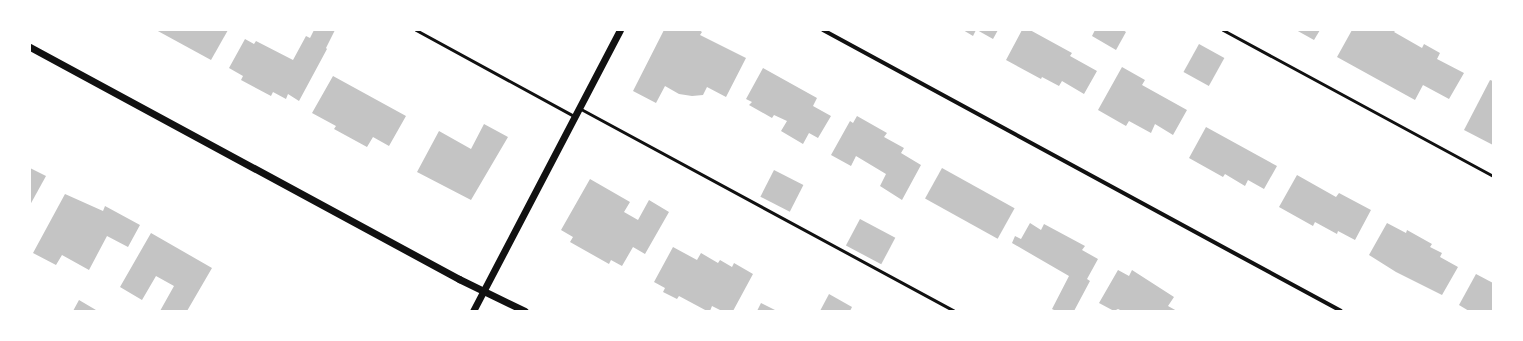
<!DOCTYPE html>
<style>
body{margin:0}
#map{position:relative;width:1523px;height:341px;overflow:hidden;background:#fff;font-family:"IBM Plex Sans",sans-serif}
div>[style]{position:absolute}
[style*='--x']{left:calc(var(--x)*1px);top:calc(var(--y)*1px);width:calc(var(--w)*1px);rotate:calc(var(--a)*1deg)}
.building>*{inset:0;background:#c4c4c4;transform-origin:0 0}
.service>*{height:3px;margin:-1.5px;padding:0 1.5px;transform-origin:1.5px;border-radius:1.5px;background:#111}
.minor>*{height:4px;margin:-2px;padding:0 2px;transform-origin:2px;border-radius:2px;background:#111}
.tertiary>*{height:7px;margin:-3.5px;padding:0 3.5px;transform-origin:3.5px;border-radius:3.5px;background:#111}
span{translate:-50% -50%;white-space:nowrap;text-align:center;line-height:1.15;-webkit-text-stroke:4px #fff;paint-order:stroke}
.frame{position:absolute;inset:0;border:31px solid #fff;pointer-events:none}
</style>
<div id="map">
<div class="building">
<i style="clip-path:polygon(156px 30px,228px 30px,211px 60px)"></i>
<i style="clip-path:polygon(314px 30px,335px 30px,326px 48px,327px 49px,299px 101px,288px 94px,286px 99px,273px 92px,271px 96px,241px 80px,243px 76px,229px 68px,245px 39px,254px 44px,256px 41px,293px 60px,306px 36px,310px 38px)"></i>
<i style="clip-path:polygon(664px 30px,699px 30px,702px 32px,700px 35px,746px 58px,726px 97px,707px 87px,703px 95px,692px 96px,679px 94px,665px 86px,656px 103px,633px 91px)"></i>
<i style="clip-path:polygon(963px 30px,976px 30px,973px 36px)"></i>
<i style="clip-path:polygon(977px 30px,998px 30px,993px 39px)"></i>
<i style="clip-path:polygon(1022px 30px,1030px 30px,1072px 53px,1070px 56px,1097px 71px,1084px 94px,1062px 81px,1059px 86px,1042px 77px,1041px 79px,1006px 60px)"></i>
<i style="clip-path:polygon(1095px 30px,1123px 30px,1126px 32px,1116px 50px,1092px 36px)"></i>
<i style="clip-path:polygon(1296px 30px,1320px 30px,1314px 40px)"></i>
<i style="clip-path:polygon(1352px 30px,1396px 30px,1394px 32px,1422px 48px,1424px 44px,1440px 53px,1437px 59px,1464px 73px,1449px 99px,1423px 85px,1415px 100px,1337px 57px)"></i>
<i style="left:1199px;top:44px;width:29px;height:32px;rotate:29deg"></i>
<i style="clip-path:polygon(1122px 67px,1145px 80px,1142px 85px,1187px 110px,1173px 135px,1155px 124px,1151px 133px,1129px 121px,1126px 126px,1098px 110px)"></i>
<i style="clip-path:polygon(763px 68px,817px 98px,813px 106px,831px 116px,818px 138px,809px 133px,803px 144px,781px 131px,787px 121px,774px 115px,772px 118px,749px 105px,752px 102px,746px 99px)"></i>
<i style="clip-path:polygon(333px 76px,406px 116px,389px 146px,373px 137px,367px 147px,334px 129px,336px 126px,312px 113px)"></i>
<i style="clip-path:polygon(1490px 80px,1493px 81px,1493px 145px,1464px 130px)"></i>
<i style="clip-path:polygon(857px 116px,887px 133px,884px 137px,904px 148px,901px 153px,921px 165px,902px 200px,880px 186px,886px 174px,856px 156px,851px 166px,831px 155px,850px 121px,853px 123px)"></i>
<i style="clip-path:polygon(484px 124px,508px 137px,471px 200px,417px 172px,439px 131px,471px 149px)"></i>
<i style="clip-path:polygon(1206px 127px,1277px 166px,1264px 189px,1248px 180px,1245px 186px,1225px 174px,1223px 177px,1189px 158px)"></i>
<i style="clip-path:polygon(30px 168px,46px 176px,30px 205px)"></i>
<i style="left:942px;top:168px;width:83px;height:35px;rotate:29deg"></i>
<i style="left:774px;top:170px;width:33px;height:30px;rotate:27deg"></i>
<i style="clip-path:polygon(1297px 175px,1336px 197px,1339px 193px,1371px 210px,1355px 240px,1338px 231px,1337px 234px,1315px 222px,1313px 226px,1279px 207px)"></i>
<i style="clip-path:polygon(590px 179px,630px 202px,624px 212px,638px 220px,649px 200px,669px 212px,645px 254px,633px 247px,622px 266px,611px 260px,609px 264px,570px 242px,573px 237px,561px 230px)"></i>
<i style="clip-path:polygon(65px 194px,103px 211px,105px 206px,140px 225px,128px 247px,107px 236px,89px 270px,62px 255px,56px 265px,33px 253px)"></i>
<i style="left:860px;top:219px;width:40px;height:30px;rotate:28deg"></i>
<i style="clip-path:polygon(1030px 223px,1041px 230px,1044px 224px,1085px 246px,1082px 250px,1098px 259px,1087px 279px,1090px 281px,1074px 311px,1056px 311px,1052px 309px,1069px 276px,1012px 243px,1015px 236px,1021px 239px)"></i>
<i style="clip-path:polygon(1387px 223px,1406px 233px,1407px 230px,1432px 244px,1430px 247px,1442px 253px,1440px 257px,1458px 267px,1442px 295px,1396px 272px,1369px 255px)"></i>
<i style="clip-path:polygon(151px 233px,212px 268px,187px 311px,160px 311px,174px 286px,156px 276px,142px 300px,120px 287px)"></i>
<i style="clip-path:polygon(673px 247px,697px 260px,701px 253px,718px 263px,720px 260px,732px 267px,734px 263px,753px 274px,733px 311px,722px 311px,712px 306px,710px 311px,707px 311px,679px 296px,677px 299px,663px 292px,665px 288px,654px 282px)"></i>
<i style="clip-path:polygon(1118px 270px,1129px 276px,1132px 270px,1174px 297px,1168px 306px,1177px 311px,1122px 311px,1118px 309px,1114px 311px,1099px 303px)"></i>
<i style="clip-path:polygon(1476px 274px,1493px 283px,1493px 311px,1469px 311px,1459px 305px)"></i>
<i style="clip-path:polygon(829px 294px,852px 307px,850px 311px,820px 311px)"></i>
<i style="clip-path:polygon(79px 300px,96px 310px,99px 311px,73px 311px)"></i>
<i style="clip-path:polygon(761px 303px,777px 311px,757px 311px)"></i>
</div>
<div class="service">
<i style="--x:416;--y:30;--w:180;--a:28.6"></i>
<i style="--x:1223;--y:30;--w:307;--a:28.4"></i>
<i style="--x:579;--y:108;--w:426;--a:28.4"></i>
</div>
<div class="minor">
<i style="--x:823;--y:30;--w:589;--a:28.48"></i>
</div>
<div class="tertiary">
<i style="--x:30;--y:47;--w:488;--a:28.4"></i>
<i style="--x:459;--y:279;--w:73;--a:25.9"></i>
<i style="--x:473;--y:311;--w:317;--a:-62.4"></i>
</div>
<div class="frame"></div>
</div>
